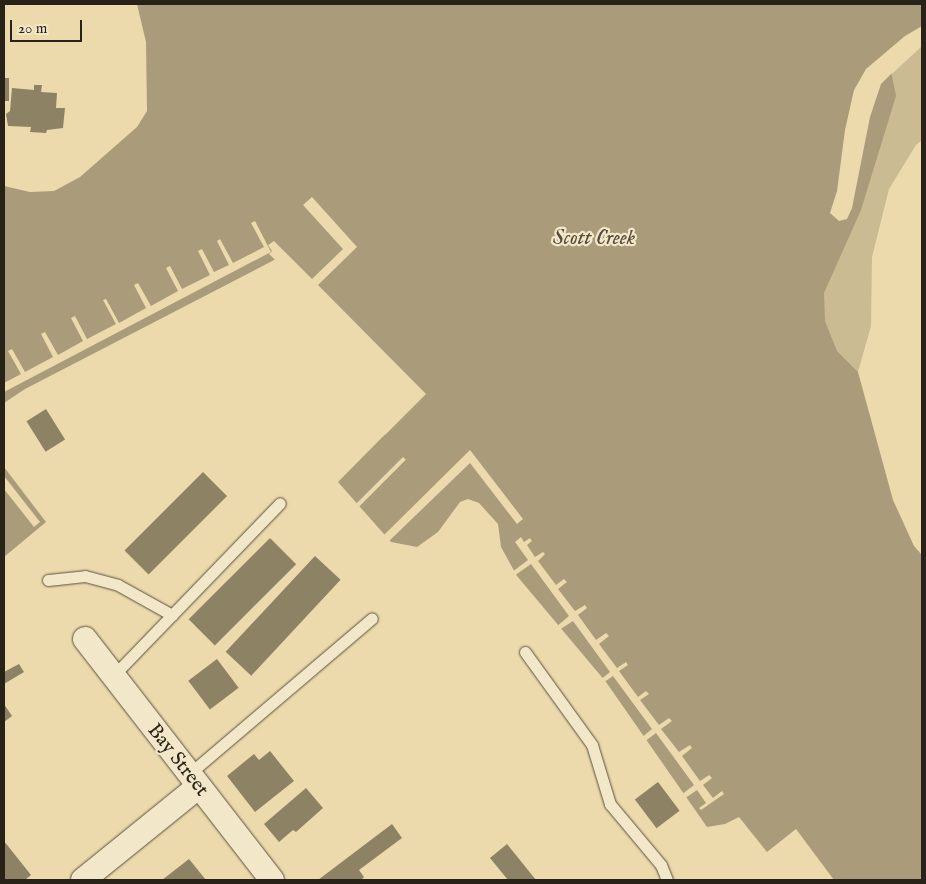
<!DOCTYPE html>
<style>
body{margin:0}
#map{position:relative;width:926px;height:884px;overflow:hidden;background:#ecdaac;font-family:"IM FELL English",serif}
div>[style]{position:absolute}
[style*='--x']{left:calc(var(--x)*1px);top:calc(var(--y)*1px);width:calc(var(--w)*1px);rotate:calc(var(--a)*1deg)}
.green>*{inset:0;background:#cbbb93}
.water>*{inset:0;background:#aa9b7a}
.pier>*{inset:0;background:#ecdaac;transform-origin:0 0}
.building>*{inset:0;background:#8e8265;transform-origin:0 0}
.roads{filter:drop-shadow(0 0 1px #5a503d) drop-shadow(0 0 1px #5a503d)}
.lane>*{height:11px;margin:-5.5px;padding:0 5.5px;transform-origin:5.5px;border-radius:5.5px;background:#f3e7c9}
.street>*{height:24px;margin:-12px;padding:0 12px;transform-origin:12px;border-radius:12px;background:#f3e7c9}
span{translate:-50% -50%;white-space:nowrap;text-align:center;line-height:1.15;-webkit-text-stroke:4.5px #f3e7c9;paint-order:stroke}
.street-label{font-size:20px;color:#292218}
.water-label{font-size:21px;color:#564c3a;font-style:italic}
.frame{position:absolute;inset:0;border:5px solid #292218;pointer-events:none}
.scale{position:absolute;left:10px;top:20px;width:72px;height:22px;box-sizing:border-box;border:2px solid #292218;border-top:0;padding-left:6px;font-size:15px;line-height:18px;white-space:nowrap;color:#292218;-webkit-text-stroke:4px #f3e7c9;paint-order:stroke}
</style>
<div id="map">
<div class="green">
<i style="clip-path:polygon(922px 46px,922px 140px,916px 145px,889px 189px,872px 257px,871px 326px,858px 372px,844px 374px,809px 341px,881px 84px)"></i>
</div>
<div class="water">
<i style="clip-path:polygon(137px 4px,922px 4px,922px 35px,889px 61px,896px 96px,861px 210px,824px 293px,825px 321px,837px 351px,858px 372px,893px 500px,914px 546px,922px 555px,922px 880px,834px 880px,796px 829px,767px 852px,739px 817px,725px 824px,707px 827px,606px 682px,517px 576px,501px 547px,498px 524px,479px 503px,468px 499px,460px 502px,438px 532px,417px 547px,391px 542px,338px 482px,421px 398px,278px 258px,25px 389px,4px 403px,4px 186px,30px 192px,54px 191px,80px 177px,137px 127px,147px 111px,146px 42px)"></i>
<i style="clip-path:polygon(4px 467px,46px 522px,4px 557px)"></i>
</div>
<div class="pier">
<i style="clip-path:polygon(922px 26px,922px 38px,891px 62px,893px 72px,881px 84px,870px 117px,852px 208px,847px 219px,839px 221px,830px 213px,837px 191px,845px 130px,854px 90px,866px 69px,905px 36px)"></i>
<i style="clip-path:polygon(312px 197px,357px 247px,318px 285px,426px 394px,385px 435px,384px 433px,418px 398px,269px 254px,272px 251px,268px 245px,274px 241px,312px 279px,343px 249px,303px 205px)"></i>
<i style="clip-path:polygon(255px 221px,271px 252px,4px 392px,4px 383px,21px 374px,8px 351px,12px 349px,25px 372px,53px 357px,41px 334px,45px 332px,58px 355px,83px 341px,71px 318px,75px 316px,87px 339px,116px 324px,103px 300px,106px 299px,119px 323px,146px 308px,134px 285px,138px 283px,151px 306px,178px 291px,166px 268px,170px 266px,182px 289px,210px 275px,198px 251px,202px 249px,214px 272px,229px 265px,217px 241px,220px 239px,233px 263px,264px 247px,251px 223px)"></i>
<i style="clip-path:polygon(470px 450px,523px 519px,517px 524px,470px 463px,388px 542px,383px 536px)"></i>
<i style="left:403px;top:457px;width:4px;height:68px;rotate:45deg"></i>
<i style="clip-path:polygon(4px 476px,40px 522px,34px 527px,4px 489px)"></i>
<i style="clip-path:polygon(521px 537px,524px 542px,530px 538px,532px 541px,527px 545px,535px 557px,543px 552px,545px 554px,538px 561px,556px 585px,564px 579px,567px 582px,558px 589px,575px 611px,585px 605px,587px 608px,578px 615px,596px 640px,606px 633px,609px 636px,599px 644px,617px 668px,626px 662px,628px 665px,619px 671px,638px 697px,646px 691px,649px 694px,640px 700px,659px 725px,669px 718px,672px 721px,661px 729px,679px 752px,690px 745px,692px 748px,682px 756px,700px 781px,709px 775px,712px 778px,703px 785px,713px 798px,722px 791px,724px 794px,701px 810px,699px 808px,706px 803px,697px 790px,684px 799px,681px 795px,694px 785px,656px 733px,644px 742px,641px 738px,652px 729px,613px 676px,603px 683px,600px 680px,610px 672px,573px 621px,559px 630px,556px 627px,569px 616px,531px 564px,514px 576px,512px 572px,528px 560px,515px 542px)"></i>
</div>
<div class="building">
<i style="left:4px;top:78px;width:5px;height:23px"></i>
<i style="clip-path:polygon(34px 85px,42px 85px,41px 92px,57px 93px,56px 108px,65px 108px,63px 128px,47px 130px,46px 133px,30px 132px,31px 127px,8px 126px,6px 114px,10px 111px,12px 88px,34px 90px)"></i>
<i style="left:46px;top:409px;width:36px;height:23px;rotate:58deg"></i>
<i style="left:203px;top:472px;width:34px;height:111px;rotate:45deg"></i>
<i style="left:270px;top:538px;width:37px;height:115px;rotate:45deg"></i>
<i style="left:315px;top:556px;width:35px;height:131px;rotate:43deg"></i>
<i style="left:217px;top:659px;width:36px;height:36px;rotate:53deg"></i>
<i style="clip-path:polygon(19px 664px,24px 672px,4px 684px,4px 672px)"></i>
<i style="clip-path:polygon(4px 704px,12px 716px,4px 722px)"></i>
<i style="clip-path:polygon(270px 751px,294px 781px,255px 812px,227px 776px,254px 754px,259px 760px)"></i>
<i style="left:658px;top:782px;width:36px;height:29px;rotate:53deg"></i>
<i style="clip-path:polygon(306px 788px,323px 808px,296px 832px,293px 830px,279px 842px,264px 824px)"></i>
<i style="clip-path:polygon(392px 824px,402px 838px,359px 870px,364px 877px,361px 880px,318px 880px)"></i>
<i style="clip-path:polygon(4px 841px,31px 875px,25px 880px,4px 880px)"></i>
<i style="clip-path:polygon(507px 844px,536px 880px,508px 880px,490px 858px)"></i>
<i style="clip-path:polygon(189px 859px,206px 880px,162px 880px)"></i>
</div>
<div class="roads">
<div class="lane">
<i style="--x:48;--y:580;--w:37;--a:-6"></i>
<i style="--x:85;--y:576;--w:34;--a:15"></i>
<i style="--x:118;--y:585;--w:62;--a:29.1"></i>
<i style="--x:525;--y:652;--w:115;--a:54.2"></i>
<i style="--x:592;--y:745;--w:62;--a:73"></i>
<i style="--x:610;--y:804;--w:80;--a:50.1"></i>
<i style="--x:661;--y:865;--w:16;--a:68"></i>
<i style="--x:113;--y:676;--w:240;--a:-46"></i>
<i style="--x:189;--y:774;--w:240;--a:-40.4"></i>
</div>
<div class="street">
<i style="--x:85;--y:639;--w:305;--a:52.2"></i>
<i style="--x:83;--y:880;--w:148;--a:-39"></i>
</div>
</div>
<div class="street-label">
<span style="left:178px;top:760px;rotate:52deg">Bay Street</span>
</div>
<div class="water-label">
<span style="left:594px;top:239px">Scott Creek</span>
</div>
<div class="frame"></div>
<div class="scale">20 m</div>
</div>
